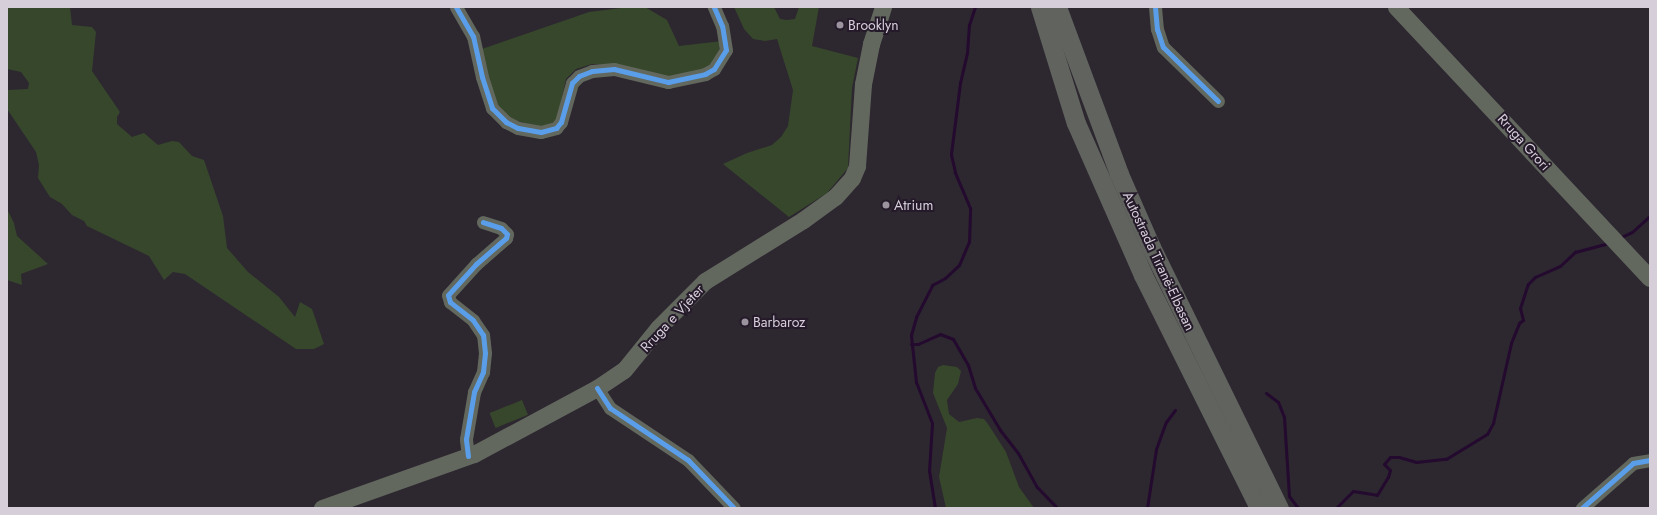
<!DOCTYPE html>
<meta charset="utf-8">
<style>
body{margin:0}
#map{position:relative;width:1657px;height:515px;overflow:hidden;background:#2d2730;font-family:Jost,sans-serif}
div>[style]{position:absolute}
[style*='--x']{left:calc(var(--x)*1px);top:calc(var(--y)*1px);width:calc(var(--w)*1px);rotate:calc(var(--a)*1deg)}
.green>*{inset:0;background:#37472c;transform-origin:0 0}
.stream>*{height:3px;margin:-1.5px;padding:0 1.5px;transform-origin:1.5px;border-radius:1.5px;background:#230a2e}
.minor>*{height:13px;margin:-6.5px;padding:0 6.5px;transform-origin:6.5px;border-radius:6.5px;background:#62685d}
.major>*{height:17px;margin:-8.5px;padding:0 8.5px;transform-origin:8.5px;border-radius:8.5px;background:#63685f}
.highway>*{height:19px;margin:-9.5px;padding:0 9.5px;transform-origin:9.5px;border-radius:9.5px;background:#60635e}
.cycleway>*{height:5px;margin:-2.5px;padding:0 2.5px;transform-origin:2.5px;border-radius:2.5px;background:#5a9eea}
.dots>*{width:11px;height:11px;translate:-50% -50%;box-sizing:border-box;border:2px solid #251a2a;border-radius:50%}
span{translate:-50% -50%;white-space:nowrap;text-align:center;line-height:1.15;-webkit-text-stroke:4px #251a2a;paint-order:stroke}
.poi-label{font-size:14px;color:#d6cfda}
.left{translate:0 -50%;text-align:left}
.street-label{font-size:14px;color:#d6cfda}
.frame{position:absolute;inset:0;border:8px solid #d6cfda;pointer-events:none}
</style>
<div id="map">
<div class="green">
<i style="clip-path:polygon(7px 7px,70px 7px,72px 25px,92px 27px,96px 32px,92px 71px,120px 112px,117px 117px,117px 124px,132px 137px,144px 133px,158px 145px,172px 141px,179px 142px,192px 156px,204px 160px,223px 216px,227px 248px,248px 272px,279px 297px,295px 317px,300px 302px,312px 309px,324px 344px,314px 349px,296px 349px,185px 274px,173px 272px,164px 280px,149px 256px,87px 226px,84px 221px,72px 215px,62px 204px,50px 197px,38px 178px,39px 165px,36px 152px,7px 109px,7px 90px,28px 89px,29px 83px,21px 72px,7px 69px)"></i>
<i style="clip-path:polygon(629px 7px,645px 7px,667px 20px,679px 46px,722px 41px,715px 62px,698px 73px,680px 76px,661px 76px,622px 65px,592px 64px,576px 69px,566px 79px,557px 120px,543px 128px,507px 118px,494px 104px,482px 49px,589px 12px)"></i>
<i style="clip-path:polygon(734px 7px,774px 7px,780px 19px,787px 20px,795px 19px,799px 7px,819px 7px,812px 46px,858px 58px,852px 88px,848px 168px,827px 193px,789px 217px,723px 164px,747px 153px,772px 145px,781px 137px,788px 126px,793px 90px,777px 39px,765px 41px,753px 39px,744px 29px)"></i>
<i style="clip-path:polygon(7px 209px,14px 223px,17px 236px,48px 264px,21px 274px,22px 285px,7px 280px)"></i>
<i style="clip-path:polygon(943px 365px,957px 367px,961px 371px,958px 384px,947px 400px,949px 414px,959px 422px,977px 418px,984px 419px,988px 424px,1006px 452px,1019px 487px,1034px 508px,946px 508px,939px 477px,947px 428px,933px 393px,935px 373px,938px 367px)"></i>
<i style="left:522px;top:400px;width:16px;height:35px;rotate:68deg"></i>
</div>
<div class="stream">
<i style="--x:1619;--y:238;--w:14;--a:-25"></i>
<i style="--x:1632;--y:232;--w:24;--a:-42"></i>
<i style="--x:911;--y:344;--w:7;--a:0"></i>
<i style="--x:918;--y:344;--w:24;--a:-24"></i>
<i style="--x:940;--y:334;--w:14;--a:21"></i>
<i style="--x:953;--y:339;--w:30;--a:60"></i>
<i style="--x:968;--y:365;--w:24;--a:73"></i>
<i style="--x:975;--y:388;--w:49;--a:59.2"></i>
<i style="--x:1000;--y:430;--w:29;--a:52"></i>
<i style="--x:1018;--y:453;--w:39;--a:61"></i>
<i style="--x:1037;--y:487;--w:29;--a:46"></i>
<i style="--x:1266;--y:393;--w:15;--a:37"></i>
<i style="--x:1278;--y:402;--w:16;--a:68"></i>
<i style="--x:1284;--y:417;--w:79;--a:86.4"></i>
<i style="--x:1289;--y:496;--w:15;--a:53"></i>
<i style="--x:935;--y:508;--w:37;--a:-99"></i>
<i style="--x:929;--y:471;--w:48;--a:-86.4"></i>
<i style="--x:932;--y:423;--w:44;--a:-111.3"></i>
<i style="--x:916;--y:382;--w:47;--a:-96.1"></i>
<i style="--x:911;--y:335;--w:19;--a:-74"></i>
<i style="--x:916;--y:317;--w:36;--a:-63"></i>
<i style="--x:932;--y:285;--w:15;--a:-28"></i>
<i style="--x:945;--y:278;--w:19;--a:-43"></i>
<i style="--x:959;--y:265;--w:25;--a:-67"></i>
<i style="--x:969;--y:242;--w:34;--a:-88"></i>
<i style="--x:970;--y:208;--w:39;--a:-113"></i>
<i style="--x:955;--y:172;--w:18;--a:-103"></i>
<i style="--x:951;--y:154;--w:72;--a:-82.8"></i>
<i style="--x:960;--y:83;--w:31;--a:-77"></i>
<i style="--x:967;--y:53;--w:28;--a:-86"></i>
<i style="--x:969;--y:25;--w:19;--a:-72"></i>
<i style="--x:1147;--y:508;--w:60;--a:-81.3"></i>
<i style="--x:1156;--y:449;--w:29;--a:-70"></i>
<i style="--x:1166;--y:422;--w:15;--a:-53"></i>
<i style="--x:1336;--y:508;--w:24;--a:-45"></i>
<i style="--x:1353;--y:491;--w:24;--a:9"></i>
<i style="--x:1377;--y:495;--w:21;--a:-59"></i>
<i style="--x:1388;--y:477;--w:7;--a:-74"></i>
<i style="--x:1390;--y:470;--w:8;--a:-135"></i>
<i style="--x:1384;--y:464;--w:9;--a:-49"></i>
<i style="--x:1390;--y:457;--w:9;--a:0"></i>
<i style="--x:1399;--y:457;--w:18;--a:16"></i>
<i style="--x:1416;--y:462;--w:30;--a:-6"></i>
<i style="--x:1446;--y:459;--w:48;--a:-31.4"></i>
<i style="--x:1487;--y:434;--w:13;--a:-61"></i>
<i style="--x:1493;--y:423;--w:82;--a:-77.3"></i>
<i style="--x:1511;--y:343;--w:22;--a:-68"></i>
<i style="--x:1519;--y:323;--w:5;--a:-37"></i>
<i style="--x:1523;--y:320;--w:12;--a:-104"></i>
<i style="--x:1520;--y:308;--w:25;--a:-72"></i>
<i style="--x:1528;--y:284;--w:10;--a:-45"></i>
<i style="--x:1535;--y:277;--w:27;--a:-24"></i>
<i style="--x:1560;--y:266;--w:21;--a:-43"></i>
<i style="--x:1575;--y:252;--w:35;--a:-15"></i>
</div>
<div class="minor">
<i style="--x:456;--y:7;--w:34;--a:60"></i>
<i style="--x:473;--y:36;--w:42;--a:77.6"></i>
<i style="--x:482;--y:77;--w:33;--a:72"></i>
<i style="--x:492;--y:108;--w:20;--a:45"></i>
<i style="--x:506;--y:122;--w:13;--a:27"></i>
<i style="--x:518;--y:128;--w:23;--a:10"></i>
<i style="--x:541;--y:132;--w:16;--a:-15"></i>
<i style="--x:556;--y:128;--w:8;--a:-50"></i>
<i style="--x:561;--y:122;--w:41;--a:-74.2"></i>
<i style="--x:572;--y:83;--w:10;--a:-45"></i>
<i style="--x:579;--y:76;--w:14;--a:-21"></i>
<i style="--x:592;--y:71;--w:22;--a:-5"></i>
<i style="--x:614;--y:69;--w:56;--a:13.5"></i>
<i style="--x:668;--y:82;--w:38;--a:-12"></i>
<i style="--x:705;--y:74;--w:10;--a:-29"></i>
<i style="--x:714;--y:69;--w:22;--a:-58"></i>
<i style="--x:726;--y:50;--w:24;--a:-99"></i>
<i style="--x:722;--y:26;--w:21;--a:-113"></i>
<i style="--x:1155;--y:7;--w:22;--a:85"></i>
<i style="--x:1157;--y:29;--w:19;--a:72"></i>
<i style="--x:1163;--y:47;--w:77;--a:44.5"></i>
<i style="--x:597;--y:388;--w:24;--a:57"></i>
<i style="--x:610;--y:408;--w:94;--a:33.7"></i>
<i style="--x:688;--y:460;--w:66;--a:46.2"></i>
<i style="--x:468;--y:456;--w:17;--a:-97"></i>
<i style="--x:466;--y:439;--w:48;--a:-80.3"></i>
<i style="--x:474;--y:392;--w:22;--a:-66"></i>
<i style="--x:483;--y:372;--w:19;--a:-84"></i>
<i style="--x:485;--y:353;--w:18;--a:-96"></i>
<i style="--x:483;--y:335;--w:18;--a:-124"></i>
<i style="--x:473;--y:320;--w:29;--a:-142"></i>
<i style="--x:450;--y:302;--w:7;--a:-106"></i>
<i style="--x:448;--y:295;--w:42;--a:-47.9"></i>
<i style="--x:476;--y:264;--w:40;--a:-41"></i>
<i style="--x:506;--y:238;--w:4;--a:-76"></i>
<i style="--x:507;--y:234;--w:8;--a:-135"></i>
<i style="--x:501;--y:228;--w:19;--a:-162"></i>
<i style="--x:1582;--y:508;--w:68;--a:-41.4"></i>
<i style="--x:1633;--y:463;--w:17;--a:-10"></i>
</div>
<div class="major">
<i style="--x:1396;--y:7;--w:371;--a:46.9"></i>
<i style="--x:322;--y:508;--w:161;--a:-19.6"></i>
<i style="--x:474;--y:454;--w:140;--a:-28.2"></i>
<i style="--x:597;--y:388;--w:32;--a:-34"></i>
<i style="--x:624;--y:370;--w:54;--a:-51"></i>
<i style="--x:658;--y:328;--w:66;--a:-45"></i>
<i style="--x:705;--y:281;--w:115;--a:-31.9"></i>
<i style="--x:803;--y:220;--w:39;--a:-36"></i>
<i style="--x:835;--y:197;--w:25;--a:-48"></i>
<i style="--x:852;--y:178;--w:13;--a:-67"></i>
<i style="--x:857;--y:166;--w:82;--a:-85.8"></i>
<i style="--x:863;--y:84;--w:41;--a:-78.7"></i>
<i style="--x:871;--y:44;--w:39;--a:-72"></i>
</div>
<div class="highway">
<i style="--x:1040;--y:7;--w:121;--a:72.8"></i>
<i style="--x:1076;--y:123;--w:166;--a:66.2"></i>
<i style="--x:1143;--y:275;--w:260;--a:63.5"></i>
<i style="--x:1057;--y:7;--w:178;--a:69.6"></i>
<i style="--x:1119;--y:174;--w:80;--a:66.3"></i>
<i style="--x:1151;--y:247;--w:291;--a:63.9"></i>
</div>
<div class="cycleway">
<i style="--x:456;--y:7;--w:34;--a:60"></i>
<i style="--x:473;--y:36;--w:42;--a:77.6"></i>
<i style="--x:482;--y:77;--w:33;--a:72"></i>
<i style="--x:492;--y:108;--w:20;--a:45"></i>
<i style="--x:506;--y:122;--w:13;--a:27"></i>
<i style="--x:518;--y:128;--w:23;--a:10"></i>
<i style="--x:541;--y:132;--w:16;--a:-15"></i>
<i style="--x:556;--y:128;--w:8;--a:-50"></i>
<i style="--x:561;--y:122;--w:41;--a:-74.2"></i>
<i style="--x:572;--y:83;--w:10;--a:-45"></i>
<i style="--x:579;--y:76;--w:14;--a:-21"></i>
<i style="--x:592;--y:71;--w:22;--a:-5"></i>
<i style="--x:614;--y:69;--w:56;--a:13.5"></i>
<i style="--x:668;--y:82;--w:38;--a:-12"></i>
<i style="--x:705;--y:74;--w:10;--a:-29"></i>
<i style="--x:714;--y:69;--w:22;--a:-58"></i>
<i style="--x:726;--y:50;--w:24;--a:-99"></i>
<i style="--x:722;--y:26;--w:21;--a:-113"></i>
<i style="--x:1155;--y:7;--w:22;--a:85"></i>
<i style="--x:1157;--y:29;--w:19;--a:72"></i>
<i style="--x:1163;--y:47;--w:77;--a:44.5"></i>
<i style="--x:597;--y:388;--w:24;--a:57"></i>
<i style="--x:610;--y:408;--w:94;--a:33.7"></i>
<i style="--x:688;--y:460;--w:66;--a:46.2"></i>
<i style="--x:468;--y:456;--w:17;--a:-97"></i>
<i style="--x:466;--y:439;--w:48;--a:-80.3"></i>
<i style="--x:474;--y:392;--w:22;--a:-66"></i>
<i style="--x:483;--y:372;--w:19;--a:-84"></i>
<i style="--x:485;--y:353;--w:18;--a:-96"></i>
<i style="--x:483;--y:335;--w:18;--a:-124"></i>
<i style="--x:473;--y:320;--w:29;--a:-142"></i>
<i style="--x:450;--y:302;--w:7;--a:-106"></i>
<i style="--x:448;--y:295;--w:42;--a:-47.9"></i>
<i style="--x:476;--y:264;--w:40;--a:-41"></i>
<i style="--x:506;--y:238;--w:4;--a:-76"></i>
<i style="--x:507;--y:234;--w:8;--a:-135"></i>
<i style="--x:501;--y:228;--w:19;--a:-162"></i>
<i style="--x:1582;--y:508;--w:68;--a:-41.4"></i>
<i style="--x:1633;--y:463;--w:17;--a:-10"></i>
</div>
<div class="dots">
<i style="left:840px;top:25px;background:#9b949e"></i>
<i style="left:886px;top:205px;background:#9b949e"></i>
<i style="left:745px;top:322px;background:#9b949e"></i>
</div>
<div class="poi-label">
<span class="left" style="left:848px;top:25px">Brooklyn</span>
<span class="left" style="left:894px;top:205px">Atrium</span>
<span class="left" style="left:753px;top:322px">Barbaroz</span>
</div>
<div class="street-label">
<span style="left:1524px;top:142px;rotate:48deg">Rruga Grori</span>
<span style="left:1159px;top:261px;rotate:65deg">Autostrada Tiranë-Elbasan</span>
<span style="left:672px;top:318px;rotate:-47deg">Rruga e Vjeter</span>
</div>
<div class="frame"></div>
</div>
